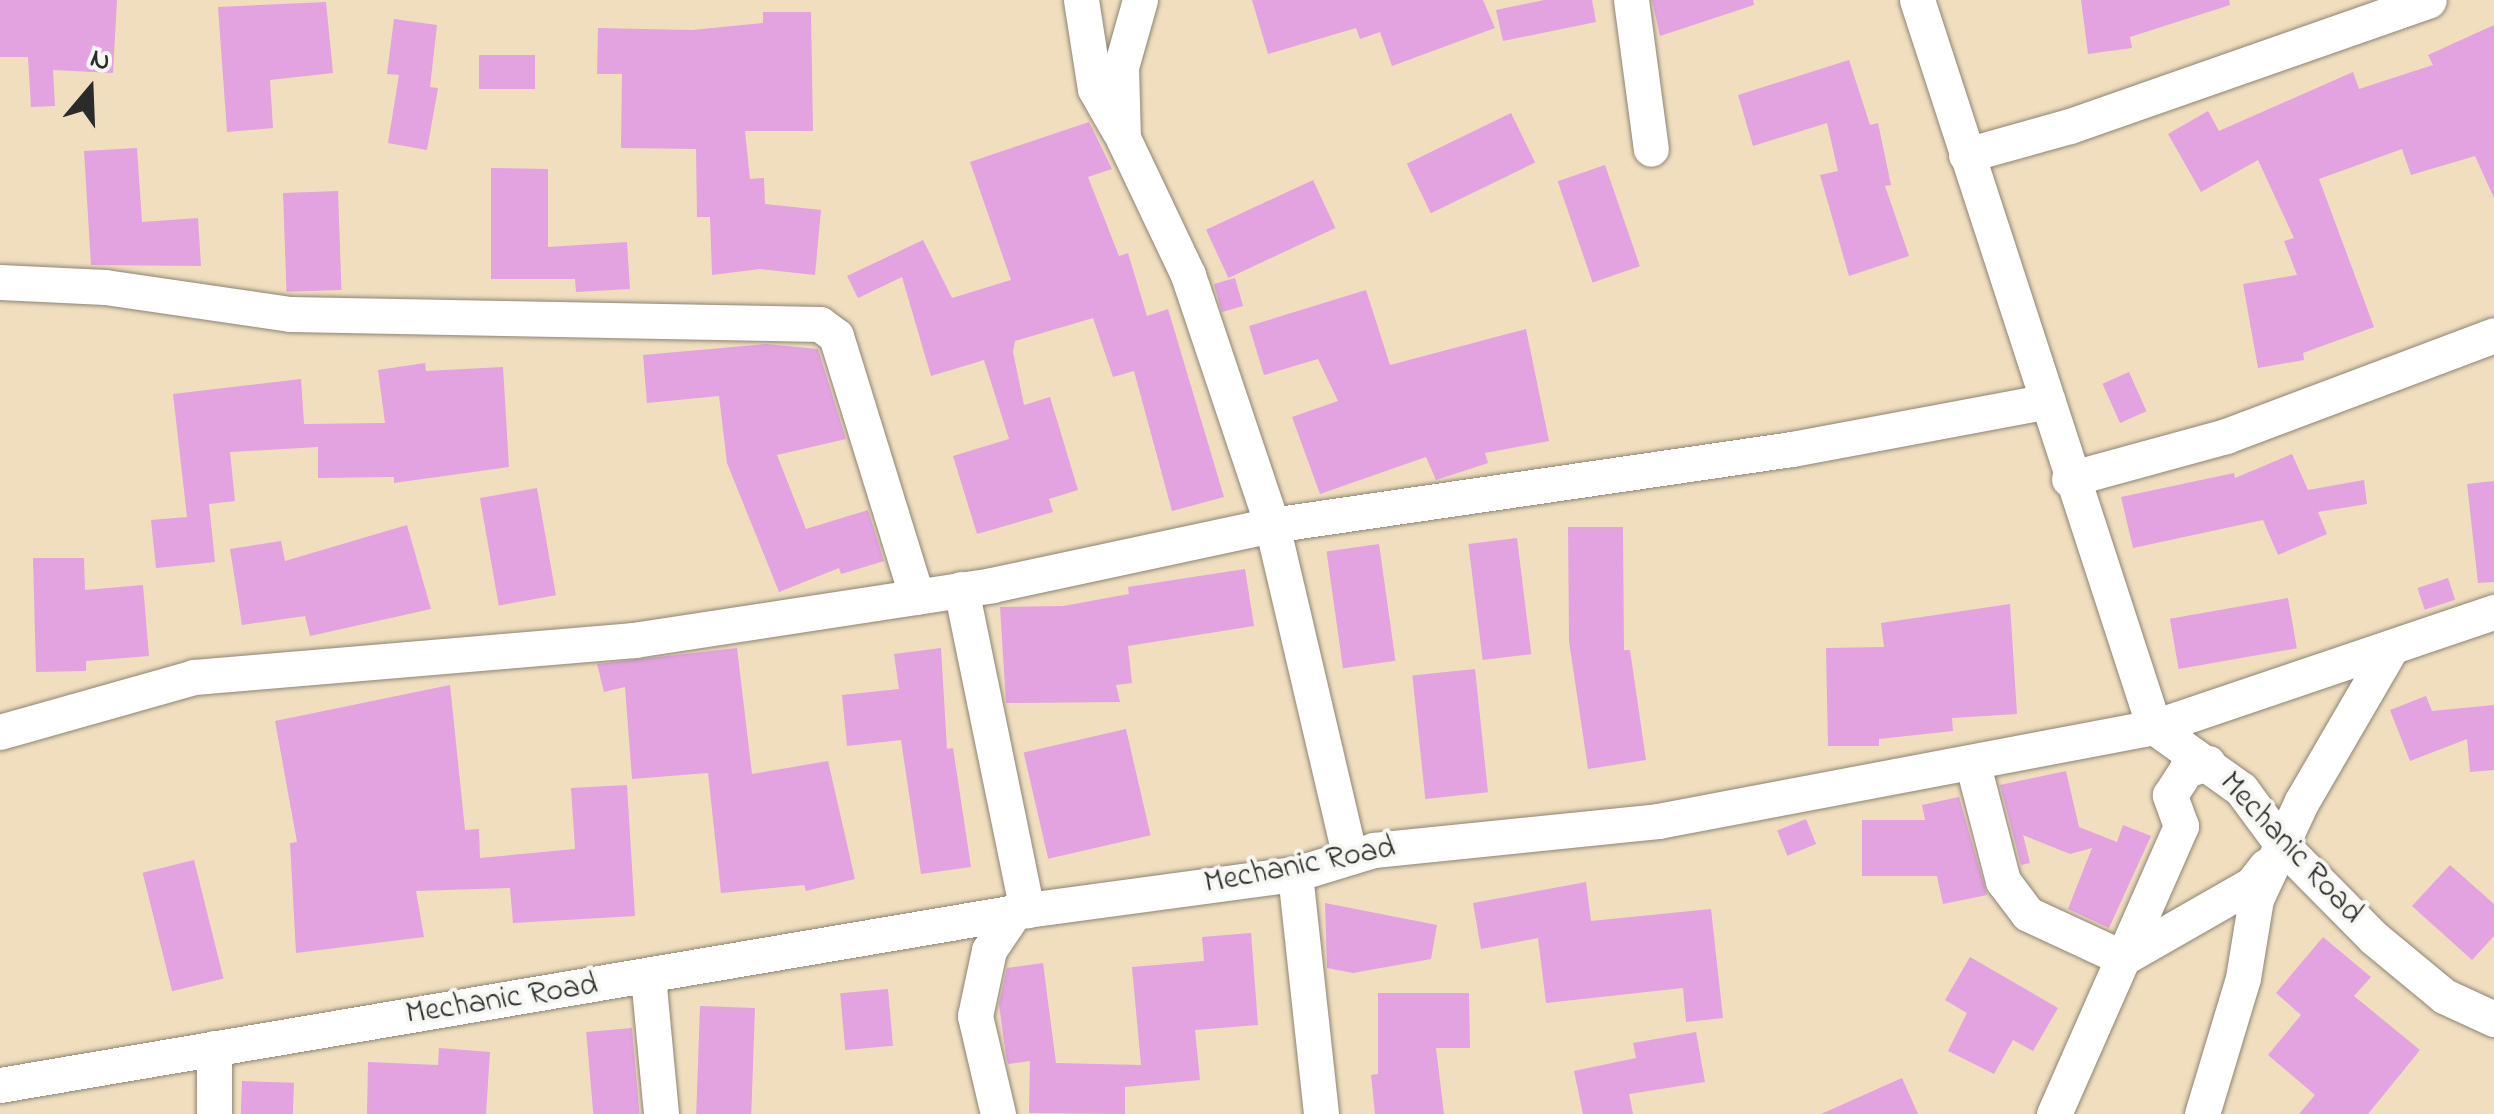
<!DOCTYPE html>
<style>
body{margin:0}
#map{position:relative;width:2494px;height:1114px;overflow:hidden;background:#f0debf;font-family:"Indie Flower",sans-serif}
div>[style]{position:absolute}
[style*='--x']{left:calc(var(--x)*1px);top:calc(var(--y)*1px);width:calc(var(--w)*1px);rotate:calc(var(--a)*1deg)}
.building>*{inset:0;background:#e2a3e0;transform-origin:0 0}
.roads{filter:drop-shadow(0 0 2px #8e8475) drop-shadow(0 0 2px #8e8475)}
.street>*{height:35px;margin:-17.5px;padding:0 17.5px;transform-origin:17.5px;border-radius:17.5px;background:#fff}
span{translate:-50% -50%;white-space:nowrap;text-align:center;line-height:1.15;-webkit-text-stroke:8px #f6f6f2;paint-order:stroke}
.street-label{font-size:32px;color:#2b2b2b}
.north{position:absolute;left:40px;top:40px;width:100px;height:100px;-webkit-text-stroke:8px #f6f6f2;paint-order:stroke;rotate:19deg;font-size:28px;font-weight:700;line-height:40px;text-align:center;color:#2b2b2b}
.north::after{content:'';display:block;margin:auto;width:35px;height:45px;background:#2b2b2b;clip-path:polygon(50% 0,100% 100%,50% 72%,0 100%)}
</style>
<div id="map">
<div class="building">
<i style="clip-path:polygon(0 0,117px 0,113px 73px,53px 70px,55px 106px,31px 107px,28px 57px,0 57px)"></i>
<i style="clip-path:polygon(1252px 0,1483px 0,1495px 28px,1392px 66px,1380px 32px,1360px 39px,1356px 28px,1268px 54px)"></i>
<i style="clip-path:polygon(1544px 0,1592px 0,1596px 22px,1503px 41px,1496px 10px)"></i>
<i style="clip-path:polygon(1652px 0,1753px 0,1754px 5px,1660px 36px)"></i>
<i style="clip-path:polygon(2081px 0,2229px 0,2230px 5px,2130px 37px,2132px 48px,2088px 54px)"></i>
<i style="clip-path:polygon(326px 2px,333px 73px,270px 80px,273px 128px,227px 132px,218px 7px)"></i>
<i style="clip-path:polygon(763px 12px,811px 12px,813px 131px,745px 131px,750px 179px,764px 178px,765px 204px,821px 210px,815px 275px,760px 269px,712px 275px,710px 217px,697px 217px,696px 149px,621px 148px,622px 74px,597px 74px,598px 28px,692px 30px,763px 23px)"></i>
<i style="clip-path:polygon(394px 19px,437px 25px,430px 87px,438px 88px,427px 150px,388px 143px,399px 75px,387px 74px)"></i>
<i style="clip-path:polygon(2494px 25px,2494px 198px,2475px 156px,2411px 175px,2402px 149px,2319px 179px,2374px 327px,2303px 353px,2304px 360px,2258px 368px,2243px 284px,2297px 275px,2284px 241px,2294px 238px,2258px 160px,2201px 192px,2168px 134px,2208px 111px,2219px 131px,2353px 72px,2359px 89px,2433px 65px,2428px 55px)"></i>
<i style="left:479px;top:55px;width:56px;height:34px"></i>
<i style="clip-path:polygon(1849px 60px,1870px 125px,1878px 123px,1891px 185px,1885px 186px,1909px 256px,1849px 276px,1820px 175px,1838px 171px,1827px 123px,1753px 146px,1738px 95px)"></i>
<i style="left:1511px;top:113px;width:55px;height:116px;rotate:64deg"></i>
<i style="clip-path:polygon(1089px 122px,1112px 169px,1088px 177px,1119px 256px,1128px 253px,1147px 316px,1168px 309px,1224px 497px,1172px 511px,1134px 371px,1113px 377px,1093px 318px,1015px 341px,1013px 352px,1024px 405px,1050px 397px,1078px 490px,1049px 499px,1053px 512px,977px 534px,953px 456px,1009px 439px,984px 360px,931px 376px,902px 277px,858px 298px,847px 276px,923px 240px,952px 298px,1011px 280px,970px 162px)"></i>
<i style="clip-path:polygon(137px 148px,142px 222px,198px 218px,201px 266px,91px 265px,84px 151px)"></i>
<i style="left:1605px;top:165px;width:107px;height:50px;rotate:71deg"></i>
<i style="clip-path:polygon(491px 168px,548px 169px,548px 247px,627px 242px,630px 289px,576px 292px,575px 279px,491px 279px)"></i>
<i style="left:1313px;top:180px;width:53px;height:118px;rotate:65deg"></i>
<i style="left:338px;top:191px;width:99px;height:55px;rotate:88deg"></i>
<i style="left:1235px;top:278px;width:29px;height:22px;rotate:74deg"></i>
<i style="clip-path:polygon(1366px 290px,1390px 365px,1526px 329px,1549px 441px,1485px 453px,1488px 463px,1436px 480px,1426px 457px,1320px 494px,1292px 417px,1338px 401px,1318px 359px,1264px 375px,1249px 326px)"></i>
<i style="clip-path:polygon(766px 344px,818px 349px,846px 439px,777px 455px,806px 529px,868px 510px,884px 561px,841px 574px,839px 568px,779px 592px,727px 463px,719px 396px,647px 403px,643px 355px)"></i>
<i style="clip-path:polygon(425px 363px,426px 371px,503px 367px,509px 467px,394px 483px,394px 477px,318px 478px,318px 447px,230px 452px,235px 501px,209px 504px,215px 562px,156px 568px,151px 520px,187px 517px,173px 394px,301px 379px,304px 424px,385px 423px,378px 370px)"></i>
<i style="left:2129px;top:372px;width:43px;height:29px;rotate:66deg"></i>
<i style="clip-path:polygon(2292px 454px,2308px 490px,2364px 480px,2367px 504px,2318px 512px,2327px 534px,2278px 555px,2263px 520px,2133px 548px,2121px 497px,2234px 473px,2235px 478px)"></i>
<i style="clip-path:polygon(2494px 481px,2494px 582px,2478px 583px,2467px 484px)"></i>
<i style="left:537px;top:488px;width:109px;height:58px;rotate:80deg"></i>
<i style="clip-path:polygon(407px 525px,431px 609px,310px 636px,305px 616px,242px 625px,230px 549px,281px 541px,285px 561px)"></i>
<i style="clip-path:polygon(1568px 527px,1623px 527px,1624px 650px,1630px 650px,1646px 760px,1588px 769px,1569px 641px)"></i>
<i style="left:1517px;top:538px;width:117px;height:49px;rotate:83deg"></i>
<i style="left:1379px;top:544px;width:118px;height:53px;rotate:82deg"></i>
<i style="clip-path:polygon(33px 558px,84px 558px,85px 590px,143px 585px,149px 656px,86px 661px,86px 671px,36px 672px)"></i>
<i style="clip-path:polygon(1245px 569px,1254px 626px,1128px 646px,1132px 683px,1116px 685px,1120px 702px,1006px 703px,1000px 607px,1063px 606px,1129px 594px,1128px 587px)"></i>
<i style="left:2448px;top:578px;width:23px;height:32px;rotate:72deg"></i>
<i style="left:2288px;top:598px;width:51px;height:120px;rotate:80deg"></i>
<i style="clip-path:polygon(2010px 604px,2017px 714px,1952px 718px,1953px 731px,1879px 739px,1879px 746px,1828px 746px,1826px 648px,1884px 647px,1881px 623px)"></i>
<i style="clip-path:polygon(737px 648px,752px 774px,828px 761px,855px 879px,806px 891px,804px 885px,721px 893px,708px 773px,632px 779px,625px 687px,604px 692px,597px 664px)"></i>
<i style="clip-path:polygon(941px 648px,947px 749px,953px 748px,971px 867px,921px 874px,901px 740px,847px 746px,842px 695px,899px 689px,894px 654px)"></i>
<i style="left:1475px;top:669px;width:124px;height:63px;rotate:84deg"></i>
<i style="clip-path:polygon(450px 685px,465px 830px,479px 829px,480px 858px,575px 849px,571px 788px,627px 785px,635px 916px,513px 923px,510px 888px,416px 891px,424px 937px,296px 953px,290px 843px,297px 842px,275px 721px)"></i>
<i style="clip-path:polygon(2426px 696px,2432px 711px,2494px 705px,2494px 770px,2470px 772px,2467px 739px,2410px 761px,2390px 710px)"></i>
<i style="left:1126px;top:729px;width:109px;height:105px;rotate:77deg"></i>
<i style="clip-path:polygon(2066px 771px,2079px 827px,2117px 842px,2123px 825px,2151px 836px,2109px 928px,2068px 909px,2092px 848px,2070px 854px,2023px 835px,2030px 863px,2021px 865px,2000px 785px)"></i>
<i style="clip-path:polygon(1959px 797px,1987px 895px,1943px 904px,1937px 876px,1862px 876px,1862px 820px,1925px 820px,1922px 805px)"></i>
<i style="left:1806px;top:819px;width:27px;height:31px;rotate:68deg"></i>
<i style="left:194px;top:860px;width:122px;height:53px;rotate:76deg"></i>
<i style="clip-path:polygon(2450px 865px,2494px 904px,2494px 936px,2472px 960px,2412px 906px)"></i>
<i style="clip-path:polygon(1586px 882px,1591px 921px,1711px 909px,1723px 1018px,1686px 1022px,1683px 988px,1546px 1003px,1538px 938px,1481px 949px,1473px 903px)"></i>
<i style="clip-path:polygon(1325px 903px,1437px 925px,1431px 959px,1353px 973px,1327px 968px)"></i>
<i style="clip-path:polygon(1251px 933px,1258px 1025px,1195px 1030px,1200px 1080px,1125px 1087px,1125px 1114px,1029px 1113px,1030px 1061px,1008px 1064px,1006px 1056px,999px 1004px,1007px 968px,1043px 963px,1056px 1063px,1141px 1065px,1132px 967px,1204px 961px,1202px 937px)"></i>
<i style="clip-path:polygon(2323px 937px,2371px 977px,2354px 996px,2420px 1050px,2368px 1114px,2299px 1114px,2315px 1095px,2268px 1055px,2301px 1015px,2276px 993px)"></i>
<i style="clip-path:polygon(1970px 957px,2058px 1008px,2033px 1051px,2013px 1040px,1994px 1074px,1948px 1051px,1967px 1013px,1945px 1000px)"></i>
<i style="left:888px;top:989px;width:57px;height:48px;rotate:85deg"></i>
<i style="clip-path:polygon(1378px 993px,1469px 993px,1470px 1048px,1436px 1048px,1444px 1114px,1375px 1114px,1371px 1075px,1378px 1074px)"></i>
<i style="left:700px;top:1006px;width:55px;height:108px;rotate:2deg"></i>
<i style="left:632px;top:1028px;width:86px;height:46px;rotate:85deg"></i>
<i style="clip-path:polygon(1696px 1032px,1705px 1082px,1629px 1094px,1633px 1114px,1583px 1114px,1574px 1071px,1636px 1058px,1633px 1043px)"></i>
<i style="clip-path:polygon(439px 1048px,490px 1052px,486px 1114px,367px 1114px,368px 1062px,438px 1065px)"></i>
<i style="clip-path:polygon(1902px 1078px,1918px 1114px,1821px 1114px)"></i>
<i style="left:242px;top:1081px;width:52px;height:33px;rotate:2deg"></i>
</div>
<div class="roads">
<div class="street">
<i style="--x:1081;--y:0;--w:90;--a:81.1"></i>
<i style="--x:1095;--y:89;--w:48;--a:60.3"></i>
<i style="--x:1140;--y:0;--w:70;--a:105.8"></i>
<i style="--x:1121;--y:67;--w:71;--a:88.4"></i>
<i style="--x:1123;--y:138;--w:152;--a:64.6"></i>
<i style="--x:1188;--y:275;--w:264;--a:71.4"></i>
<i style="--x:1272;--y:525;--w:341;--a:76.8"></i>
<i style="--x:1631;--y:0;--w:150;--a:82.4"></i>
<i style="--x:1917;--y:0;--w:765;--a:71.94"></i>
<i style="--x:2154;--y:727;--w:359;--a:-18.7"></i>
<i style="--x:1966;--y:155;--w:108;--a:-15.6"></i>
<i style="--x:2070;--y:126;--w:380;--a:-19.3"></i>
<i style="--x:0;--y:282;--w:105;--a:2.7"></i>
<i style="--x:105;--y:287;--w:187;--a:8.3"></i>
<i style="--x:290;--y:314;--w:530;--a:1.08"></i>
<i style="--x:820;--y:324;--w:20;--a:37"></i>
<i style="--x:836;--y:336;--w:273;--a:72.8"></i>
<i style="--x:2069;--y:479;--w:163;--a:-15.3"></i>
<i style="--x:2226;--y:436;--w:286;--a:-20.6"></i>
<i style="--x:961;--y:589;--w:328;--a:78.4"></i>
<i style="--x:0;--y:732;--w:202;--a:-15.8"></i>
<i style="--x:194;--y:677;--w:442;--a:-4.8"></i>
<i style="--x:634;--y:640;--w:362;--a:-8.7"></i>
<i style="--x:992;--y:585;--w:286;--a:-12.1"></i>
<i style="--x:1272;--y:525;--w:526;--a:-8.32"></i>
<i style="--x:1792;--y:449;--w:260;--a:-10.6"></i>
<i style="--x:1973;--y:765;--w:120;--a:75.5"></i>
<i style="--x:2003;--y:881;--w:41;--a:52.9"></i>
<i style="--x:2028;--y:914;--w:105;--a:24.9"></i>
<i style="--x:2123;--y:958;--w:149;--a:-29.8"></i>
<i style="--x:2252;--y:884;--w:23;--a:-52"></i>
<i style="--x:1295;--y:874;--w:241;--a:83.8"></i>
<i style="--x:648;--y:976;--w:139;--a:84.6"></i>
<i style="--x:214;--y:1048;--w:66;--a:90"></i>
<i style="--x:0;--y:1085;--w:1042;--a:-9.67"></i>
<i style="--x:1027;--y:910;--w:270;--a:-7.7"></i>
<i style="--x:1295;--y:874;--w:83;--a:-16.9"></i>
<i style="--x:1374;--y:850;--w:285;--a:-5.8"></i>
<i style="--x:1658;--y:821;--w:505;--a:-10.73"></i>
<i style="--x:2154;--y:727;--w:107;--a:35.5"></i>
<i style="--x:2241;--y:789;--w:71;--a:53.6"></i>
<i style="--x:2283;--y:846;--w:129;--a:45.3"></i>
<i style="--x:2374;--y:938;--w:91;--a:39.6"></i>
<i style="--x:2444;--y:996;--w:55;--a:24.7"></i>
<i style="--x:998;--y:1114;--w:101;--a:-103.2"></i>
<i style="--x:975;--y:1016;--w:67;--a:-78"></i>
<i style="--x:989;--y:950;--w:45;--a:-56"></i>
<i style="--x:2054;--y:1114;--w:315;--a:-66.2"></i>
<i style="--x:2181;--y:826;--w:33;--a:-110"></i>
<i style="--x:2170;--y:795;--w:30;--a:-57"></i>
<i style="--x:2186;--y:770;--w:23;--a:-18"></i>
<i style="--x:2202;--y:1114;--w:142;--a:-73.2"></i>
<i style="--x:2243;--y:978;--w:80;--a:-80.7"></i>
<i style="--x:2256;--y:899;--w:108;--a:-64.9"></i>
<i style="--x:2302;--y:801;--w:177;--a:-59.8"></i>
</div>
</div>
<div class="street-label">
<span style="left:2290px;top:849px;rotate:47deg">Mechanic Road</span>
<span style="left:1300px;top:867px;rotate:-11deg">Mechanic Road</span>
<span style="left:502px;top:1001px;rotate:-9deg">Mechanic Road</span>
</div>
<div class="north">N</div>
</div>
